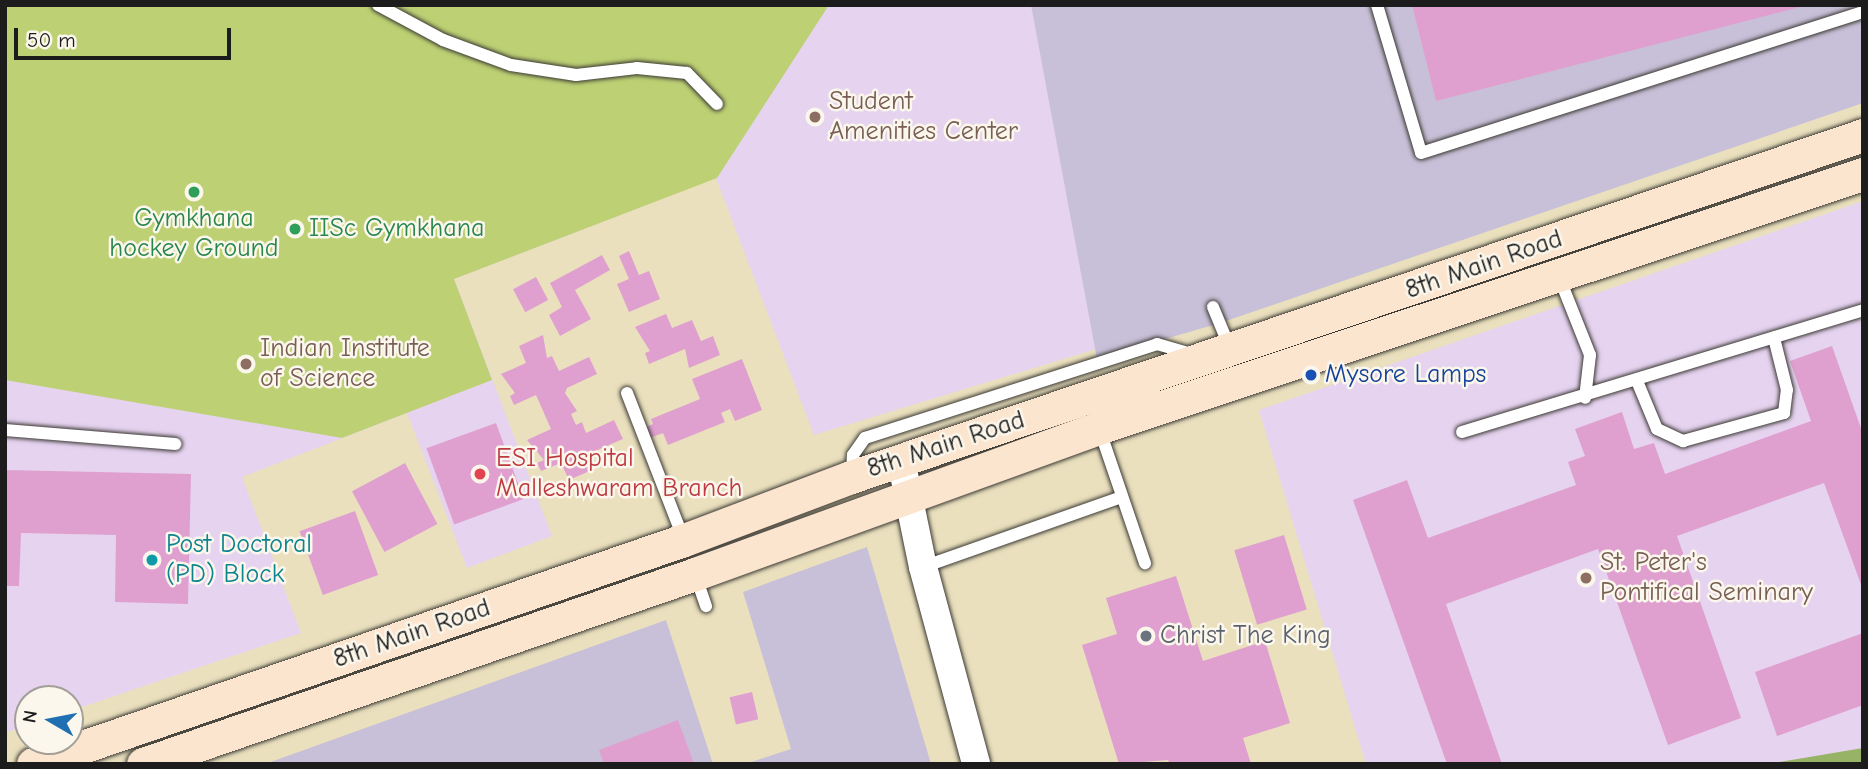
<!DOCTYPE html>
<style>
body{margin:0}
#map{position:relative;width:1868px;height:769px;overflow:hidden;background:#eae0be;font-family:"Comic Neue",sans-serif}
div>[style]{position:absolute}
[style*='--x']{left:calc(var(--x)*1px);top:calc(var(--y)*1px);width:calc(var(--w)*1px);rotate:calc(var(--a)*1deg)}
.built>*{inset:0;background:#e6d3f0}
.industrial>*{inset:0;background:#c8c0d8}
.green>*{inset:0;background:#bdd174}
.forest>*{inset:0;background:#96b366}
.building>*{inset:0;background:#dfa0d0;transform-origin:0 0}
.roads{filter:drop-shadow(0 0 2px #3b3934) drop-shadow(0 0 2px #3b3934)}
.service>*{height:12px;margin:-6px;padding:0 6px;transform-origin:6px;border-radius:6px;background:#fff}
.tertiary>*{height:28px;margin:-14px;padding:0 14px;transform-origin:14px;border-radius:14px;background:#fff}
.secondary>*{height:33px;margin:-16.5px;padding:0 16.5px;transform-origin:16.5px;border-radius:16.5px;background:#fce5cf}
.dots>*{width:19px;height:19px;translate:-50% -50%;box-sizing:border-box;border:4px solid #fbf7ec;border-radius:50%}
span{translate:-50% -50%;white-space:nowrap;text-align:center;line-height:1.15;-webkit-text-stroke:5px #fbf7ec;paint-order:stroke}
.education-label{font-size:26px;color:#785e54}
.left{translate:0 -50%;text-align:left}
.leisure-label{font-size:26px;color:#27864d}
.street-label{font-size:26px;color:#1c1c1c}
.transit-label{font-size:26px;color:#164399}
.health-label{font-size:26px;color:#be3a42}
.culture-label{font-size:26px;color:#0d838f}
.worship-label{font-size:26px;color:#5b616d}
.frame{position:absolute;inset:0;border:7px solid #1c1c1c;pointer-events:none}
.north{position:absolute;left:14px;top:685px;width:70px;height:70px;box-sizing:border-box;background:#fbf7ec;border:2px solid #a29f99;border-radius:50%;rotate:280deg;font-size:19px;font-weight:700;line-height:28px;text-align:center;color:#1c1c1c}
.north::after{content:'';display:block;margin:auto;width:24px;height:32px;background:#1f6fb2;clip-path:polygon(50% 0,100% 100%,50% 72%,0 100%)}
.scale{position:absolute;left:14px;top:28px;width:217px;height:32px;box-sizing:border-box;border:4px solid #1c1c1c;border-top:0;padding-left:9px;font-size:21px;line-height:24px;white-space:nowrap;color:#1c1c1c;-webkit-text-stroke:5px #fbf7ec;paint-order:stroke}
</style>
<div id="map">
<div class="built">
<i style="clip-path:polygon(5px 5px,1031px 5px,1096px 349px,814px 435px,716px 178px,454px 279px,552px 536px,467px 568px,407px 413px,242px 477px,301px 633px,70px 711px,70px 699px,28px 699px,28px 725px,5px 733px)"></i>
<i style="clip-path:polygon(1863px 201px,1863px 764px,1366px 764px,1259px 410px)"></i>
</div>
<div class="industrial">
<i style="clip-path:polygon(1031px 5px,1863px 5px,1863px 103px,1220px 323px,1097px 359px)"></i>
<i style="clip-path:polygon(867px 547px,931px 764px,745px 764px,791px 749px,743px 592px)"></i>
<i style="clip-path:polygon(666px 620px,713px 764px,265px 764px)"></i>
</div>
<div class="green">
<i style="clip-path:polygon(5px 5px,829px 5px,717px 178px,454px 279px,492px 380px,342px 438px,5px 380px)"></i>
</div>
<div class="forest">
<i style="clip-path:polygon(1863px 748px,1863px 764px,1730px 764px,1773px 763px)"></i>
</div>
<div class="building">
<i style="clip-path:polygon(1412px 5px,1804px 5px,1804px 6px,1436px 101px)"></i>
<i style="clip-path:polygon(629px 251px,639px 275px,649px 271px,660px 299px,629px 312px,617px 284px,629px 279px,619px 256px)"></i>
<i style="clip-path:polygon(602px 255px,610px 270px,575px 290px,591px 319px,560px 336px,549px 315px,562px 307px,550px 283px)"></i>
<i style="left:536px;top:277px;width:26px;height:26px;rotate:62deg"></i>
<i style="clip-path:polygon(666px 314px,672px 328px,692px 320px,701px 341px,713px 336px,720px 355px,689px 368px,685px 349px,649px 364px,645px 353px,650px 351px,635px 327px)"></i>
<i style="clip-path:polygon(543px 335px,547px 358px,552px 356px,559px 371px,589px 357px,597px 374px,567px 388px,565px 393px,577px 411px,571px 414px,576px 425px,582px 422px,586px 433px,614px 420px,623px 439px,588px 454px,594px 469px,569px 480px,561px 463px,541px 471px,537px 463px,544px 460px,527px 440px,551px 429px,536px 395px,514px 405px,510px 396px,515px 393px,501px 374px,526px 363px,519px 346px)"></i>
<i style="clip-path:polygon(1832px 346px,1863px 434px,1863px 590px,1824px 483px,1677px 536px,1741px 718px,1668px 745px,1598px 549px,1446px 604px,1502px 764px,1447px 764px,1353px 500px,1407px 480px,1428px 538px,1576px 485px,1568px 462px,1585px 456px,1575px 429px,1622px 412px,1634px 449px,1654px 443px,1665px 474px,1811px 421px,1790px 361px)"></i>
<i style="clip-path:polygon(742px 359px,762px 410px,735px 421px,730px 409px,721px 413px,725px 422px,668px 445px,663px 433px,650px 438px,646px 427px,653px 424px,651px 419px,700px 399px,692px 379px)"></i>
<i style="left:496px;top:423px;width:81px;height:74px;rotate:70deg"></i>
<i style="left:405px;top:463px;width:69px;height:60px;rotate:62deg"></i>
<i style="clip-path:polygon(5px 470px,191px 474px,188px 604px,115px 602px,116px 535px,21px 533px,19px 586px,5px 586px)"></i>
<i style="left:355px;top:511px;width:68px;height:59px;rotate:70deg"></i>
<i style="left:1284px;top:535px;width:78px;height:52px;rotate:73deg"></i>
<i style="clip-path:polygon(1176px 576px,1203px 661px,1265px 641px,1290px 723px,1243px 738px,1251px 764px,1170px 764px,1168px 760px,1119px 764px,1082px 645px,1117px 634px,1106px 598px)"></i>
<i style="clip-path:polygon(1863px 633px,1863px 705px,1777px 736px,1755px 672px)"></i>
<i style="left:752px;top:692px;width:28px;height:23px;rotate:77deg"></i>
<i style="clip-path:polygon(678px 720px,694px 764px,604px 764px,599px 750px)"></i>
</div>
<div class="roads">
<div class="service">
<i style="--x:378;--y:5;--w:74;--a:28.3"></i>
<i style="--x:443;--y:40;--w:72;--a:20.2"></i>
<i style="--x:511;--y:65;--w:66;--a:8.7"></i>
<i style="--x:576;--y:75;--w:61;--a:-6.5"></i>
<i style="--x:637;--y:68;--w:50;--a:5.7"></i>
<i style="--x:687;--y:73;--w:43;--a:45.9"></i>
<i style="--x:1377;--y:5;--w:154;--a:73.4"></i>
<i style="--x:1421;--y:153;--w:464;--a:-17.7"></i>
<i style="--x:1559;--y:277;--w:84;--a:68.3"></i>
<i style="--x:1590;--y:355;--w:43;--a:96.6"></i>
<i style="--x:1213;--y:307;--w:44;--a:67.5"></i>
<i style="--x:1637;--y:381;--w:52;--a:67.4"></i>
<i style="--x:1657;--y:429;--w:29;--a:25"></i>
<i style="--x:1683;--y:441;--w:105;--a:-15.5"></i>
<i style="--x:1784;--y:413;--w:23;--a:-83"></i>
<i style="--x:1787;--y:390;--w:54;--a:-104"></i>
<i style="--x:627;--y:393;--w:158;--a:68.8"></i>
<i style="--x:1099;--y:428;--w:143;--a:71.2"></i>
<i style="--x:5;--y:430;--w:171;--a:4.7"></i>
<i style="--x:1462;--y:432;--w:419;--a:-16.9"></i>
<i style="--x:852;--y:473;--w:18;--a:-87"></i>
<i style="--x:853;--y:455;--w:21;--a:-55"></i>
<i style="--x:865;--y:438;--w:307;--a:-17.8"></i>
<i style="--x:1157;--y:344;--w:35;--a:16"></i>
<i style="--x:923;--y:567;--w:211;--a:-19.4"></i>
<i style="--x:695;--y:574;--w:34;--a:71"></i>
</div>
<div class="tertiary">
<i style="--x:901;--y:460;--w:109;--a:78.4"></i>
<i style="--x:923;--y:567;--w:204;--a:74.9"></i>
</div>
<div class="secondary">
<i style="--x:33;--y:764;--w:688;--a:-18.99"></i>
<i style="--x:684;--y:540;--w:178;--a:-20.7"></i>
<i style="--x:851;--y:477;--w:1068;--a:-18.67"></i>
<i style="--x:143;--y:764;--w:584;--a:-18.99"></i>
<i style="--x:695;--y:574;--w:429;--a:-19.9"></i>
<i style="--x:1098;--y:428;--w:806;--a:-18.37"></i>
</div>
</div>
<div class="dots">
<i style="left:815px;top:117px;background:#8d6e63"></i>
<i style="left:194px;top:192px;background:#2e9e5b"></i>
<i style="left:295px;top:229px;background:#2e9e5b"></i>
<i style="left:246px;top:364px;background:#8d6e63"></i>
<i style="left:1311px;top:375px;background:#1a4fb4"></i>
<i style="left:480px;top:474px;background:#e0444e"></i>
<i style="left:152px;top:560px;background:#0f9aa8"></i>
<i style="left:1586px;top:578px;background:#8d6e63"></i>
<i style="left:1146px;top:636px;background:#6b7280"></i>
</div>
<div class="education-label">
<span class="left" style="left:829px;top:117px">Student<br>Amenities Center</span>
<span class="left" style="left:260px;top:364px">Indian Institute<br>of Science</span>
<span class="left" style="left:1600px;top:578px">St. Peter's<br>Pontifical Seminary</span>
</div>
<div class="leisure-label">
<span style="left:194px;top:234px">Gymkhana<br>hockey Ground</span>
<span class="left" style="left:309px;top:229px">IISc Gymkhana</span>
</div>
<div class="street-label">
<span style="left:1484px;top:265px;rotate:-19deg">8th Main Road</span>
<span style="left:946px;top:445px;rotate:-18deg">8th Main Road</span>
<span style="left:412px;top:634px;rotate:-19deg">8th Main Road</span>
</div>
<div class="transit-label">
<span class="left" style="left:1325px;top:375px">Mysore Lamps</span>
</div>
<div class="health-label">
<span class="left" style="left:496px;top:474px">ESI Hospital<br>Malleshwaram Branch</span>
</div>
<div class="culture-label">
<span class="left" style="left:166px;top:560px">Post Doctoral<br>(PD) Block</span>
</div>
<div class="worship-label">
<span class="left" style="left:1160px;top:636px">Christ The King</span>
</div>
<div class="frame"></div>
<div class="north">N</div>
<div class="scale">50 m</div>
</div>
